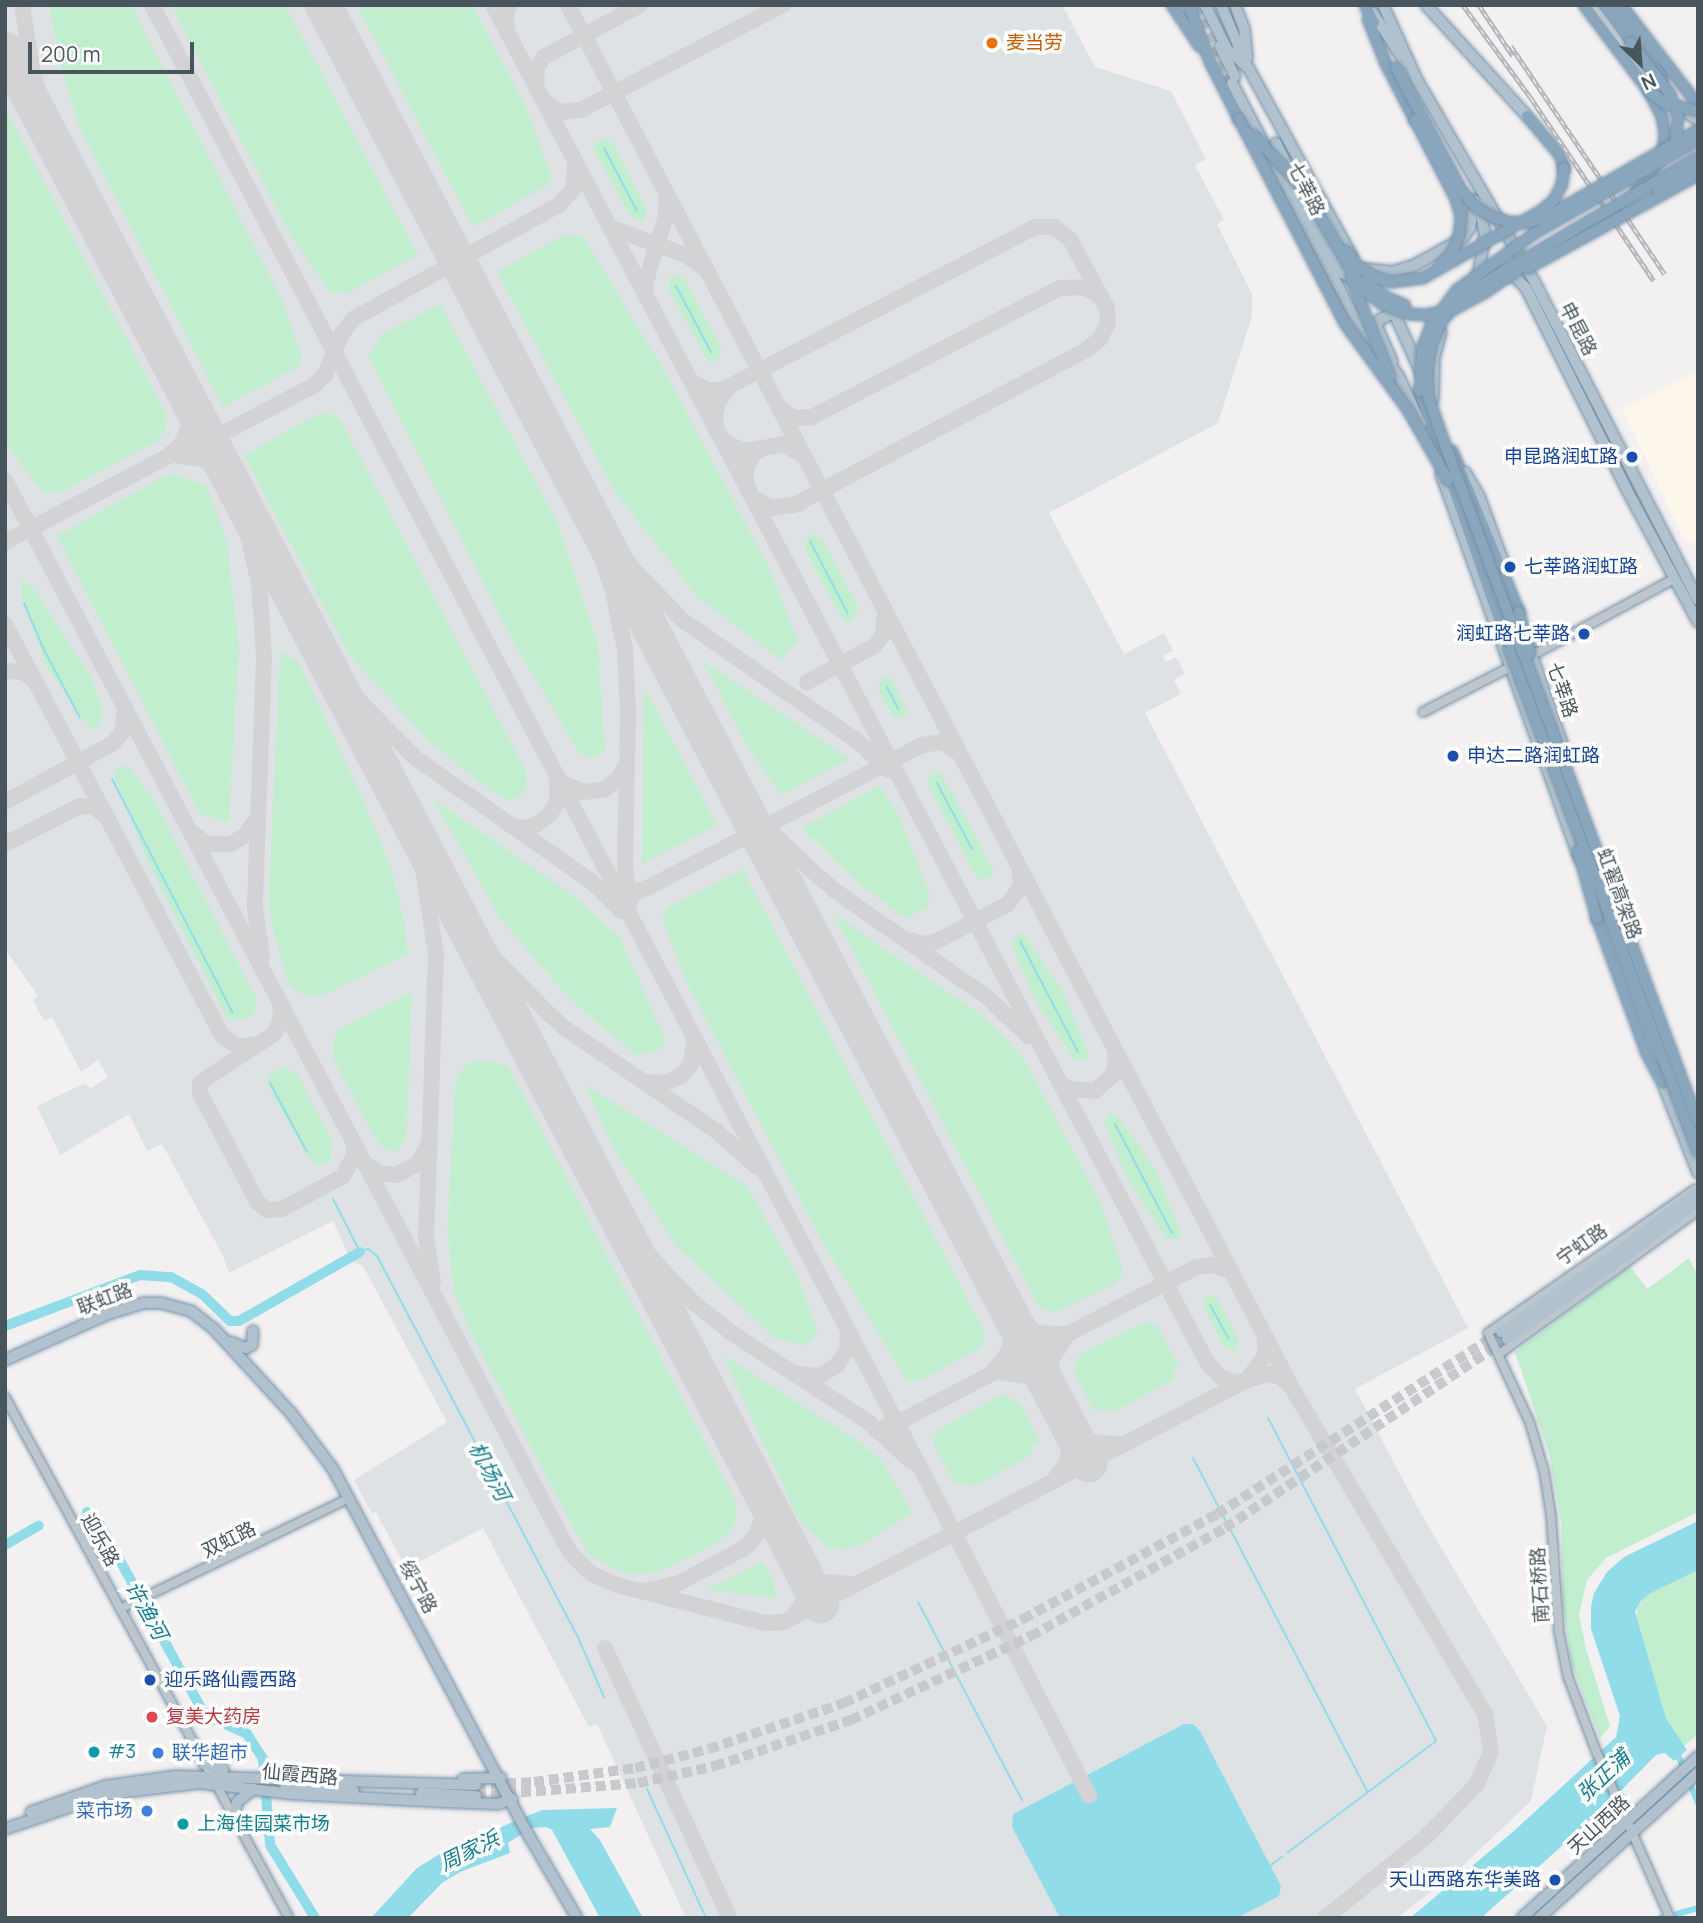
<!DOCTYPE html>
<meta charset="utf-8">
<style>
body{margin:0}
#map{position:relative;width:1703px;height:1923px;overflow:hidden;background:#f3f0f1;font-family:Manrope,"Noto Sans SC",sans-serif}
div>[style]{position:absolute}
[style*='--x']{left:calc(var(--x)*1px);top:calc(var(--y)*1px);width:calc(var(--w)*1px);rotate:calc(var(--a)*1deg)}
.commercial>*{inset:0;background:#fcf6eb}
.airport>*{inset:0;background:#dfe2e5}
.green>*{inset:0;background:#c1eecf}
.water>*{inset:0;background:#90dde9}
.stream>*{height:2px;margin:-1px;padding:0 1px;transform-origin:1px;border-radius:1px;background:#90dde9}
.canal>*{height:6px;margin:-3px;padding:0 3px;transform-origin:3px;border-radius:3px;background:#90dde9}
.river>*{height:10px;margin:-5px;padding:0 5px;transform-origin:5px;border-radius:5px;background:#90dde9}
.taxiway>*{height:16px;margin:-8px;padding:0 8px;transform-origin:8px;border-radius:8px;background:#d3d3d6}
.runway>*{height:37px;margin:-18.5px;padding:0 18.5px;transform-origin:18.5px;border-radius:18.5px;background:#d3d3d6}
.major-tunnel>*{height:10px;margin-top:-5px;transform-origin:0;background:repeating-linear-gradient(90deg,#c8c9cc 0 10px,transparent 0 15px)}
.roads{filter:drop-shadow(0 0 2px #7591a9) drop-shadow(0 0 2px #7591a9)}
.minor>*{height:8px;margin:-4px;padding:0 4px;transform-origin:4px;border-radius:4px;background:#bdc6cc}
.major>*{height:10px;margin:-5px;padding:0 5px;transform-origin:5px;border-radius:5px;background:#b1c2ce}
.highway>*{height:10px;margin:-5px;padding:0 5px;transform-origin:5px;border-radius:5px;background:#8aa6bd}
.rail>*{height:4.5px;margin-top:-2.25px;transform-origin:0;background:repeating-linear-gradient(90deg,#fff 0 5px,#b3b6ba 0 10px);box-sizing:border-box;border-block:2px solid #b3b6ba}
.bridges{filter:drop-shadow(0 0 2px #7591a9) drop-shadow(0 0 2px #7591a9)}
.highway-bridge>*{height:10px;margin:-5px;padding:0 5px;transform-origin:5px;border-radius:5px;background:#8aa6bd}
.dots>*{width:19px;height:19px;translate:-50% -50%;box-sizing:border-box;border:4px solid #fff;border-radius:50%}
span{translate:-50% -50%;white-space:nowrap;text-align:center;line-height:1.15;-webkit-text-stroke:7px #fff;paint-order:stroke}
.food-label{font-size:19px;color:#c56008}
.left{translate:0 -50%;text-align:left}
.street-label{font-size:19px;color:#49555d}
.transit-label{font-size:19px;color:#164399}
.right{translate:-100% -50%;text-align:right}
.health-label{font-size:19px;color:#be3a42}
.culture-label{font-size:19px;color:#0d838f}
.shop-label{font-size:19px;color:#366cbe}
.water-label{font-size:21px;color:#127f90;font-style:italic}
.frame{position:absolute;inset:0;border:7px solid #49555d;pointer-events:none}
.north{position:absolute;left:1605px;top:28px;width:70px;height:70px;-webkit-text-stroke:5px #fff;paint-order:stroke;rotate:155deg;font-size:19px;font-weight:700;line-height:28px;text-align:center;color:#49555d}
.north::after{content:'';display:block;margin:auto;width:24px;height:32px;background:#49555d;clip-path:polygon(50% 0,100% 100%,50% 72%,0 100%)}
.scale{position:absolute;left:28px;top:42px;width:166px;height:32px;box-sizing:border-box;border:4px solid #49555d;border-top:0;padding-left:9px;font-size:21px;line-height:24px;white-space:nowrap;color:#49555d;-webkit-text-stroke:5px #fff;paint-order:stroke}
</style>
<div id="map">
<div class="commercial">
<i style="clip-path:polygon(1698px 371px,1698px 542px,1692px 544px,1684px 539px,1622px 409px)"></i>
</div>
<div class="airport">
<i style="clip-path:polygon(5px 5px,1062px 5px,1095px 67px,1171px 91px,1206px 159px,1195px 165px,1224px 220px,1217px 224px,1252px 294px,1252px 316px,1218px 423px,1049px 513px,1124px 654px,1164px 633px,1173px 651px,1163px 656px,1166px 662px,1176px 657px,1185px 674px,1174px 680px,1181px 694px,1145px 713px,1468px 1328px,1355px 1389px,1420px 1512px,1547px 1726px,1531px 1801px,1456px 1872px,1397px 1918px,686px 1918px,597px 1724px,589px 1727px,483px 1528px,409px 1567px,405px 1560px,402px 1561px,376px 1512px,372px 1514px,354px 1480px,447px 1422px,363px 1266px,351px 1261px,333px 1221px,229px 1273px,222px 1254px,162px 1144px,147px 1151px,129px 1114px,60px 1155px,37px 1106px,83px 1084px,91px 1088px,108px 1077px,98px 1060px,81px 1072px,52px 1017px,44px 1021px,33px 1000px,38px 996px,5px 949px)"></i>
</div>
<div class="green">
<i style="clip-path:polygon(49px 5px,131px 5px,281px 298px,302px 358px,295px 368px,223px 407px,79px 126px,60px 64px)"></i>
<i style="clip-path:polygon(171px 5px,285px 5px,418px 255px,347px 293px,333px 293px,328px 289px,291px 236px)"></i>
<i style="clip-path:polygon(357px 5px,472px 5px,526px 107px,552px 176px,549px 184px,473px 227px)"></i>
<i style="clip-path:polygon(5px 108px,168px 418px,165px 431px,156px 442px,61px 492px,46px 493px,35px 483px,5px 442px)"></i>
<i style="clip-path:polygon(606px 139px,612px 142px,646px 209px,646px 219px,641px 222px,630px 216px,593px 147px,598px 140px)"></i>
<i style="clip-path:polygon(564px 235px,583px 237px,663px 368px,768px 566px,798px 640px,781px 660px,698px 597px,616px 493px,497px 272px)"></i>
<i style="clip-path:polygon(678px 274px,685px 280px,720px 346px,722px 352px,714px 362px,708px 362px,668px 289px,670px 278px)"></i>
<i style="clip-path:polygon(440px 304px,557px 522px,598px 645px,605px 750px,592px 758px,579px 753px,513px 641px,368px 356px,382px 334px)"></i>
<i style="clip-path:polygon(329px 413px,340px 419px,526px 771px,527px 788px,520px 796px,508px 801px,480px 783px,429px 741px,350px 656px,244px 455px,316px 415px)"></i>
<i style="clip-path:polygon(170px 473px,206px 485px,227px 541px,239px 647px,229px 822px,200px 814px,57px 536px)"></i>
<i style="clip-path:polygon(814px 534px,822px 539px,857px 605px,858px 612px,850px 622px,844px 622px,805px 549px,807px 537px)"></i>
<i style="clip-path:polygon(21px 580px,33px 587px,89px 673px,104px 712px,98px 726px,91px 730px,48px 669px,22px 599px)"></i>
<i style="clip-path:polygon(280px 650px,300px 665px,365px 804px,392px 871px,404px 919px,408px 954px,323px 995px,309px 996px,298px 992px,288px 983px,272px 926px,269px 894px)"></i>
<i style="clip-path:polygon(703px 661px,850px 759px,781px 795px,746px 744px)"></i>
<i style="clip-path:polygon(886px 676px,891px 679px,908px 711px,904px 717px,895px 718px,892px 715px,879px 692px,878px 685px)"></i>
<i style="clip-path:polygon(644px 687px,717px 825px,642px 864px)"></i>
<i style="clip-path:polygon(129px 766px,154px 800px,257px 1000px,254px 1015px,241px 1021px,226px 1017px,145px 855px,113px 773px,119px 767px)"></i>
<i style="clip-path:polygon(936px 772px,943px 776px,994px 871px,990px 878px,979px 880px,975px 874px,928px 786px,927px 779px)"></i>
<i style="clip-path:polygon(879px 786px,898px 814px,930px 895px,927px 908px,905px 918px,860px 884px,801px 828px)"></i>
<i style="clip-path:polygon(433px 799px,571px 894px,619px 936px,666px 1041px,657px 1052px,636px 1055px,570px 999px,500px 918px)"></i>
<i style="clip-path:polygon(743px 870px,985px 1333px,980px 1348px,919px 1381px,908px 1382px,822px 1241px,686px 981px,662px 918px,667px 908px)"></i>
<i style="clip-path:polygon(833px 913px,981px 1015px,1010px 1043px,1026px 1063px,1100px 1201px,1122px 1267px,1121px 1277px,1112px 1286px,1060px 1310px,1050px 1312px,1038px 1305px)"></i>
<i style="clip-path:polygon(1018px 933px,1024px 935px,1064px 993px,1088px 1054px,1087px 1060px,1074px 1060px,1035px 1000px,1011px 943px)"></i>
<i style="clip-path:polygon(412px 992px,407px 1129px,402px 1145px,396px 1152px,385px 1149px,372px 1133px,333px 1058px,333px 1044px,337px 1030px)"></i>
<i style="clip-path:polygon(482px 1060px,508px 1066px,735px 1500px,737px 1520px,728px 1534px,716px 1544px,656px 1573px,627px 1574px,592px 1557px,582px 1543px,470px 1331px,454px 1292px,447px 1231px,455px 1091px,457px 1077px,466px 1064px)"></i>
<i style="clip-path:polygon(287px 1068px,298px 1075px,332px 1141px,331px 1160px,322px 1165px,312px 1162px,271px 1093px,267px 1077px,278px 1069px)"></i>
<i style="clip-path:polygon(585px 1085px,747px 1186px,797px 1275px,818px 1332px,806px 1346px,774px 1338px,676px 1245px,615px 1151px)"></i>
<i style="clip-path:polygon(1111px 1112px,1117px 1115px,1157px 1172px,1181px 1234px,1180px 1239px,1167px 1239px,1128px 1180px,1104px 1122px)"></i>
<i style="clip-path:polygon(1689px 1258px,1698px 1276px,1698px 1512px,1606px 1558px,1587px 1580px,1579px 1614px,1586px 1649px,1610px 1726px,1600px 1738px,1572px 1665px,1563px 1606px,1561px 1521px,1549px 1453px,1515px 1352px,1630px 1266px,1647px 1289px)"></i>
<i style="clip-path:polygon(1209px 1295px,1216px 1297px,1239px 1340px,1235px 1350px,1224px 1348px,1203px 1306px,1203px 1299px)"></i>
<i style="clip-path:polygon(1147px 1321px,1159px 1328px,1179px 1368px,1173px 1371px,1174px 1379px,1114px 1412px,1104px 1408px,1095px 1412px,1074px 1373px,1077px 1359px,1080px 1354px)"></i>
<i style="clip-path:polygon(722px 1354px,856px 1440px,882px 1461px,913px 1513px,857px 1547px,829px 1550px,798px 1518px)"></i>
<i style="clip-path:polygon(1006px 1395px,1016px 1403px,1019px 1401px,1040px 1442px,1032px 1446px,1032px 1454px,1028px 1457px,975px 1486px,961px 1483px,956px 1485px,934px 1446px,935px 1432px,999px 1396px)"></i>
<i style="clip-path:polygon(762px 1562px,773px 1580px,776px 1598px,706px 1590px)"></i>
<i style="clip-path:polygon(1698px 1570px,1698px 1734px,1684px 1746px,1666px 1718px,1635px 1618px,1640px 1602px,1649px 1594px)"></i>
</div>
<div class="water">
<i style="clip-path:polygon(1698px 1521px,1698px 1570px,1649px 1594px,1640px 1602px,1635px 1612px,1666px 1718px,1687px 1750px,1674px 1761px,1665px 1753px,1656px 1755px,1600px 1812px,1481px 1918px,1410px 1918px,1515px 1830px,1616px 1737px,1620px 1716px,1591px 1629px,1591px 1607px,1594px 1593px,1607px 1572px,1624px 1557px)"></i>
<i style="clip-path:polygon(1184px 1724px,1193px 1724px,1200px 1731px,1281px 1886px,1279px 1896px,1237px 1918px,1060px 1918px,1012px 1827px,1013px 1814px)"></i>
<i style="clip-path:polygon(617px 1808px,610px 1827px,590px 1829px,600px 1840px,643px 1918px,600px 1918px,552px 1830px,546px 1827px,531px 1828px,508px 1843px,510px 1853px,460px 1872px,442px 1883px,408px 1918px,371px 1918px,417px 1868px,448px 1849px,542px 1810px)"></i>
</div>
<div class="stream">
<i style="--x:604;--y:148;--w:71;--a:62.4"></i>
<i style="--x:676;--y:286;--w:75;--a:62.1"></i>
<i style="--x:810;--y:541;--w:82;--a:62.5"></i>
<i style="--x:24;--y:603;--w:49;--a:67.1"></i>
<i style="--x:43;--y:648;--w:79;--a:62.1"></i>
<i style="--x:887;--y:687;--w:25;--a:63"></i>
<i style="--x:112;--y:779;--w:263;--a:62.7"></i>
<i style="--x:937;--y:783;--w:75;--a:62.1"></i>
<i style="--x:1020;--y:941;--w:125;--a:62.4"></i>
<i style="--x:270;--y:1083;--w:78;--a:61.8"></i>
<i style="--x:1115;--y:1124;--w:123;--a:62.4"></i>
<i style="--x:333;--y:1199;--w:59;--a:63"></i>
<i style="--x:360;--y:1252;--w:9;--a:-21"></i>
<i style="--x:368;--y:1249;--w:11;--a:38"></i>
<i style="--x:377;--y:1256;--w:429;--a:62.2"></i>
<i style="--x:577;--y:1635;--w:68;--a:66.5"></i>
<i style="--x:1210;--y:1305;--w:38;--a:61"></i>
<i style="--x:1268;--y:1418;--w:364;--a:62.5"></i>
<i style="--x:1436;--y:1741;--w:186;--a:143.1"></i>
<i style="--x:1193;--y:1458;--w:376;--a:62.4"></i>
<i style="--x:918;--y:1602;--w:224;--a:62.3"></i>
<i style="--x:647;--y:1789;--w:142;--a:65.4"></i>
<i style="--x:1271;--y:1865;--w:14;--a:-36"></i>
</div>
<div class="canal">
<i style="--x:1676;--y:1750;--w:57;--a:67.5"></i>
<i style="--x:1677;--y:1914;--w:22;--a:-16"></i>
<i style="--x:1660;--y:1918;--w:1;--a:-45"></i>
</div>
<div class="river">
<i style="--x:5;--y:1326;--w:144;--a:-20.7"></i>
<i style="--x:140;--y:1275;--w:31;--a:4"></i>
<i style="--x:171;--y:1277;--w:35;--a:29"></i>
<i style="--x:202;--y:1294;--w:39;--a:44"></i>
<i style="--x:230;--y:1321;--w:9;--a:0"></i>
<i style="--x:239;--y:1321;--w:139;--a:-29.7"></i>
<i style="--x:87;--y:1512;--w:20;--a:45"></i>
<i style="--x:101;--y:1526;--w:216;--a:61.2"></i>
<i style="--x:205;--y:1715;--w:46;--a:24.3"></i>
<i style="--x:247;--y:1734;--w:30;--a:57"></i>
<i style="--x:263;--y:1759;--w:86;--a:85.3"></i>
<i style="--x:270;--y:1845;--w:86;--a:58.3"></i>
<i style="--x:5;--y:1545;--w:39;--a:-30"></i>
</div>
<div class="taxiway">
<i style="--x:22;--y:5;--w:70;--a:80.9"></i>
<i style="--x:33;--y:74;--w:92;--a:71"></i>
<i style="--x:152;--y:5;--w:1675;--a:62.29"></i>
<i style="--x:931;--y:1488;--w:346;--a:62.8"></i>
<i style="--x:319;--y:5;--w:49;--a:58.2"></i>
<i style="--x:493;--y:5;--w:1536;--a:62.25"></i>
<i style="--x:1208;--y:1364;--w:20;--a:45"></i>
<i style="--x:1222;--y:1378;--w:14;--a:17"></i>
<i style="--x:1235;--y:1382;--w:12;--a:-9"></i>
<i style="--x:1247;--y:1380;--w:31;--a:-54"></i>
<i style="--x:1265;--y:1355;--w:19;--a:-90"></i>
<i style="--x:568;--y:5;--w:1567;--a:62.36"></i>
<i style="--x:1295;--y:1393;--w:373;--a:59.4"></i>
<i style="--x:1485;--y:1714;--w:38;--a:81"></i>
<i style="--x:1491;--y:1752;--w:36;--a:114"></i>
<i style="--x:1476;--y:1785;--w:71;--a:133.9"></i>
<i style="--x:1427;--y:1836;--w:131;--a:141.2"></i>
<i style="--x:507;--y:30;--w:15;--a:-94"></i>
<i style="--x:506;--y:15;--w:10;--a:-73"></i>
<i style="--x:5;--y:59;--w:39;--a:55"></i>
<i style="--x:536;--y:86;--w:18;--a:-87"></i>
<i style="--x:537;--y:68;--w:13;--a:-58"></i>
<i style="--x:544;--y:57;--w:109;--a:-28.4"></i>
<i style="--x:544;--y:101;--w:20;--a:33"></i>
<i style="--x:561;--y:112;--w:20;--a:-6"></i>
<i style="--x:581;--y:110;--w:228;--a:-27.5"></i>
<i style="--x:609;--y:227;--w:82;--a:20"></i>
<i style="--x:686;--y:255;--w:24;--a:36"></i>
<i style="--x:646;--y:297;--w:12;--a:-95"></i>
<i style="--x:645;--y:285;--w:73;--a:-73.3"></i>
<i style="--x:666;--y:215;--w:18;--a:-87"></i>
<i style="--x:691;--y:381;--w:20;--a:30"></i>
<i style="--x:708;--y:391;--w:16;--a:-7"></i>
<i style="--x:724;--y:389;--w:351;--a:-27.5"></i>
<i style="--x:1035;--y:227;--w:19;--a:0"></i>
<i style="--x:1054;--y:227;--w:20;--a:37"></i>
<i style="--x:1070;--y:239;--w:78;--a:61.8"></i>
<i style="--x:1107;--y:308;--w:14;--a:86"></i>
<i style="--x:1108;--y:322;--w:19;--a:115"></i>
<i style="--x:1100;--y:339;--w:18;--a:142"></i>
<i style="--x:1086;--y:350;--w:331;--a:152"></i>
<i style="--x:730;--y:386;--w:20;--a:127"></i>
<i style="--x:718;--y:402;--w:12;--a:104"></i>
<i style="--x:715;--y:414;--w:18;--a:84"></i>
<i style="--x:717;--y:432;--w:14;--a:51"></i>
<i style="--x:726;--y:443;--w:21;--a:23"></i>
<i style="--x:745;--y:451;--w:39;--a:-10"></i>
<i style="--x:783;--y:444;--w:24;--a:30"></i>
<i style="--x:781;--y:409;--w:16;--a:35"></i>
<i style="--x:794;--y:418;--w:18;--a:-3"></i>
<i style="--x:812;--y:417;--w:280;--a:-27.5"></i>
<i style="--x:1060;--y:288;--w:24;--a:-2"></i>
<i style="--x:1084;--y:287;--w:21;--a:31"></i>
<i style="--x:762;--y:448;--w:11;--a:142"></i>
<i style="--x:753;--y:455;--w:15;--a:118"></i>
<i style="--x:746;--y:468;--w:15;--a:90"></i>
<i style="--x:746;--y:483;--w:15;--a:67"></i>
<i style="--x:752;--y:497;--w:22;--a:30"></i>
<i style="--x:771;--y:508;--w:30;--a:-9"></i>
<i style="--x:168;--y:456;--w:17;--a:-40"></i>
<i style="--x:181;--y:445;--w:15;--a:-67"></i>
<i style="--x:187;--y:431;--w:11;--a:-75"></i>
<i style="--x:190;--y:420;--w:24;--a:-97"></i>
<i style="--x:179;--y:456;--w:29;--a:8"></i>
<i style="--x:208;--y:460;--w:25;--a:37"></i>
<i style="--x:228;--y:475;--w:59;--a:71.3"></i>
<i style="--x:247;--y:531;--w:54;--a:77.2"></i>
<i style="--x:259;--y:584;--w:73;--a:86.1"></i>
<i style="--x:264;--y:657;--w:251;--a:92.1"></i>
<i style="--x:255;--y:908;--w:49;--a:81.7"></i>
<i style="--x:5;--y:480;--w:1198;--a:62.24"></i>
<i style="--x:563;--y:1540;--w:17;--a:59"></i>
<i style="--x:572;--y:1555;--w:28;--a:44"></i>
<i style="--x:592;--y:1574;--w:27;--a:24"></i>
<i style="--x:617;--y:1585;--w:153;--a:14.4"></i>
<i style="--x:765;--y:1623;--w:19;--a:-3"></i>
<i style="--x:784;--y:1622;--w:522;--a:-27.6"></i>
<i style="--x:1247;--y:1380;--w:23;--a:-15"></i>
<i style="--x:1269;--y:1374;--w:11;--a:15"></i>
<i style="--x:1280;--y:1377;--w:15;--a:42"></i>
<i style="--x:580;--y:496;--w:81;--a:54.5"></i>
<i style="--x:627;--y:562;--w:80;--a:46.5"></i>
<i style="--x:682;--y:620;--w:211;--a:34.6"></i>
<i style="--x:856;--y:740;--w:45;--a:42.3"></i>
<i style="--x:588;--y:518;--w:74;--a:71.1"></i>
<i style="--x:612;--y:588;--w:62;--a:78"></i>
<i style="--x:625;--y:649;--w:62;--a:87.2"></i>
<i style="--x:628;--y:711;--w:156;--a:91.1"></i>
<i style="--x:625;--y:867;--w:36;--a:81"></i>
<i style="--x:5;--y:542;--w:183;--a:-27.7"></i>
<i style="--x:167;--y:457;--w:46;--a:-21.6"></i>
<i style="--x:210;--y:440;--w:116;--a:-27.7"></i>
<i style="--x:313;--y:386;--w:16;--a:-43"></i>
<i style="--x:325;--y:375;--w:43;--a:-68.2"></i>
<i style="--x:341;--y:335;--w:20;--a:-53"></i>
<i style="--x:353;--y:319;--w:235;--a:-29"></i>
<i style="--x:559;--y:205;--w:21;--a:-49"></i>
<i style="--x:573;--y:189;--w:25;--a:-85"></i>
<i style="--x:5;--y:624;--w:461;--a:62.2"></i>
<i style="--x:220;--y:1032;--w:7;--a:56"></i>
<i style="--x:224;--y:1038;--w:17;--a:31"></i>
<i style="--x:239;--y:1047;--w:22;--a:-10"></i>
<i style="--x:312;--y:635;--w:72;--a:55.2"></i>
<i style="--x:353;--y:694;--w:88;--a:45.9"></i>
<i style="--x:414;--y:757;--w:218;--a:35.1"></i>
<i style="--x:592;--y:882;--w:42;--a:44"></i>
<i style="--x:5;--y:671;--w:18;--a:3"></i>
<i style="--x:23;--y:672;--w:14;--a:36"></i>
<i style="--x:807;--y:682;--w:76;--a:-28.2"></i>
<i style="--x:874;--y:646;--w:14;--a:-51"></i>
<i style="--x:883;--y:635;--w:22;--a:-85"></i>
<i style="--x:713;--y:748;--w:94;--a:56.3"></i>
<i style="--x:765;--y:826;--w:62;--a:43.7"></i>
<i style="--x:810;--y:869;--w:32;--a:41"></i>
<i style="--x:834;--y:890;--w:187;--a:35"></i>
<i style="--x:987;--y:997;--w:57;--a:43.6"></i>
<i style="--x:561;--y:782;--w:24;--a:24"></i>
<i style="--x:583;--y:792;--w:20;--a:-6"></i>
<i style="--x:603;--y:790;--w:20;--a:-37"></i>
<i style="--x:619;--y:778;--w:13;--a:-63"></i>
<i style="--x:390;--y:785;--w:91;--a:68.8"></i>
<i style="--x:423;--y:870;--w:85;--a:81.2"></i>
<i style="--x:436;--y:954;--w:283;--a:92"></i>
<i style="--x:426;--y:1237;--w:45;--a:81"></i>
<i style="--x:5;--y:802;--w:122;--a:-28.5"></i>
<i style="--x:112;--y:744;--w:16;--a:-50"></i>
<i style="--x:122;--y:732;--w:25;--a:-83"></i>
<i style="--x:510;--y:825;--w:12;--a:14"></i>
<i style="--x:522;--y:828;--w:14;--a:-12"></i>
<i style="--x:536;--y:825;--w:18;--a:-38"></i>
<i style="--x:550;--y:814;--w:14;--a:-60"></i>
<i style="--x:557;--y:802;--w:24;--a:-90"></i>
<i style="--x:193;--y:833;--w:18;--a:38"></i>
<i style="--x:207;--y:844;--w:24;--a:0"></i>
<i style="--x:231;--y:844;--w:15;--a:-32"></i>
<i style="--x:244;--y:836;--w:21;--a:-53"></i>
<i style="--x:5;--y:844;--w:84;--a:-26.9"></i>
<i style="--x:80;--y:806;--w:15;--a:4"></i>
<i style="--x:95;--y:807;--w:13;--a:42"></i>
<i style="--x:442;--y:884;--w:89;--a:55.1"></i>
<i style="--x:493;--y:957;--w:78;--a:45.5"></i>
<i style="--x:548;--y:1013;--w:24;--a:42"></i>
<i style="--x:566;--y:1029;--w:181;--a:34.2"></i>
<i style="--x:716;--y:1131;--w:55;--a:41.3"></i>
<i style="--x:619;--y:896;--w:10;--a:-6"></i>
<i style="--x:629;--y:895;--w:24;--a:-22"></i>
<i style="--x:651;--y:886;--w:305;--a:-27.5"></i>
<i style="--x:922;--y:745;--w:20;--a:-9"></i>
<i style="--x:942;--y:742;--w:20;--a:33"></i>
<i style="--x:910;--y:940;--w:14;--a:17"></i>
<i style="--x:923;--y:944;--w:14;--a:-12"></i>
<i style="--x:937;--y:941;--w:80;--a:-27.5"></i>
<i style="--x:1008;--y:904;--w:22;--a:-54"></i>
<i style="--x:1021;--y:886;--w:15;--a:-94"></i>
<i style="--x:281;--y:1005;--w:17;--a:93"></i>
<i style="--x:280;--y:1022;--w:13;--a:117"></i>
<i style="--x:274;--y:1034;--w:80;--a:146.7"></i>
<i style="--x:207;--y:1078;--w:9;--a:139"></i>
<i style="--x:200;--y:1084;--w:9;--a:90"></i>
<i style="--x:200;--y:1093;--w:124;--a:62.2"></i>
<i style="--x:258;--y:1203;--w:11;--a:38"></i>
<i style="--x:267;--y:1210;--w:15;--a:-4"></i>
<i style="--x:282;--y:1209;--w:69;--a:-28.4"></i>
<i style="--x:343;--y:1176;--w:24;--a:-62"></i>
<i style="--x:354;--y:1155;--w:12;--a:-90"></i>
<i style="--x:646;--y:1082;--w:19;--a:3"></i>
<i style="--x:665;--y:1083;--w:17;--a:-24"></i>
<i style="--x:681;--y:1076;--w:16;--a:-50"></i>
<i style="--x:691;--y:1064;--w:26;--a:-83"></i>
<i style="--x:1059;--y:1082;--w:12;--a:35"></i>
<i style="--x:1069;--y:1089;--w:26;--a:4"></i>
<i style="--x:1095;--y:1091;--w:25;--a:-42"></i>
<i style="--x:1114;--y:1074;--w:21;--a:-85"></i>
<i style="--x:366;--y:1164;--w:17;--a:33"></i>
<i style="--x:380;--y:1173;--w:16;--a:7"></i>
<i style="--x:396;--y:1175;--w:25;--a:-27"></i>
<i style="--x:418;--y:1164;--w:21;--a:-62"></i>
<i style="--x:602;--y:1189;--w:67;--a:56.5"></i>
<i style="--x:639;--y:1245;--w:81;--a:46.5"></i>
<i style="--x:695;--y:1304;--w:47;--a:38.1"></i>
<i style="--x:732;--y:1333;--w:163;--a:33.2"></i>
<i style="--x:868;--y:1422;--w:59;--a:42.3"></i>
<i style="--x:1010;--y:1312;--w:33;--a:39"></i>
<i style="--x:1036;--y:1333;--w:27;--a:2"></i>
<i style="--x:995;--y:1369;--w:17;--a:-50"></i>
<i style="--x:1006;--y:1356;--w:16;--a:-68"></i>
<i style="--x:1012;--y:1341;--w:17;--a:-90"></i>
<i style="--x:1012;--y:1324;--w:17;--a:-111"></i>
<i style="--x:998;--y:1372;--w:34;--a:8"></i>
<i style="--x:1032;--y:1377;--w:12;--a:31"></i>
<i style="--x:1042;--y:1383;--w:18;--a:52"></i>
<i style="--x:798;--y:1374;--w:21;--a:5"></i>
<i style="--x:819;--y:1376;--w:21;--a:-31"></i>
<i style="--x:837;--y:1365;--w:18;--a:-56"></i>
<i style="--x:847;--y:1350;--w:18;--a:-87"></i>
<i style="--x:1052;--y:1394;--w:13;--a:-103"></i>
<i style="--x:1049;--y:1381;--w:22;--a:-82"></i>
<i style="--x:1052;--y:1359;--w:25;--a:-58"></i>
<i style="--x:1067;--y:1423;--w:17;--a:45"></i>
<i style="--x:1079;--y:1435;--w:19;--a:25"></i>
<i style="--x:1096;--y:1443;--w:25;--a:2"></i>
<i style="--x:887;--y:1425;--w:10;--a:-11"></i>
<i style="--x:897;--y:1423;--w:338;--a:-27.5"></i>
<i style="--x:1197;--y:1267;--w:15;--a:-8"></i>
<i style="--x:1212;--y:1265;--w:20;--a:18"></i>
<i style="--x:1056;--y:1477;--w:15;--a:-53"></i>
<i style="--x:1065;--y:1465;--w:16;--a:-72"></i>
<i style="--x:1070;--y:1450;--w:28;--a:-98"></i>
<i style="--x:799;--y:1565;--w:29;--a:36"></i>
<i style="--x:822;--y:1582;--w:30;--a:4"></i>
<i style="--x:649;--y:1590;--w:31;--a:-13"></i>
<i style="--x:679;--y:1583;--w:76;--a:-28.2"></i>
<i style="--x:746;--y:1547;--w:16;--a:-50"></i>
<i style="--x:756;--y:1535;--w:17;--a:-69"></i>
<i style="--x:762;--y:1519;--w:29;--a:-94"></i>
<i style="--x:794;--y:1616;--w:24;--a:-57"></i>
<i style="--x:807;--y:1596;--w:19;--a:-96"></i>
<i style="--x:605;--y:1648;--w:298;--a:65.2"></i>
</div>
<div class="runway">
<i style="--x:323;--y:5;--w:1647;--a:62.31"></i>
<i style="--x:5;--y:50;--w:1755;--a:62.33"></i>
</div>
<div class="major-tunnel">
<i style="--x:1198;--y:5;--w:85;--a:66.4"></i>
<i style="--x:476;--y:1785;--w:58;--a:-3"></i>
<i style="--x:534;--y:1782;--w:102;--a:-7.9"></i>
<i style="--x:635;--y:1768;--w:76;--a:-14.4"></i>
<i style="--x:709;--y:1749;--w:143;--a:-18.8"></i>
<i style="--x:844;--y:1703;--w:198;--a:-25.1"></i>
<i style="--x:1023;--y:1619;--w:221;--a:-28.4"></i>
<i style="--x:1217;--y:1514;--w:337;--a:-32.7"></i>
<i style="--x:476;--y:1796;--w:163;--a:-4.6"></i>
<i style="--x:638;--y:1783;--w:79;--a:-12.4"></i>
<i style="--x:715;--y:1766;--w:144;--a:-18.7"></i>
<i style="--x:851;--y:1720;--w:199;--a:-25"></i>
<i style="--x:1031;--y:1636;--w:222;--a:-29.1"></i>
<i style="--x:1225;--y:1528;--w:339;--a:-33.8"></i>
</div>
<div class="roads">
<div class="minor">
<i style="--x:1593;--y:5;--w:113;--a:54.8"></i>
<i style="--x:1679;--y:108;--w:24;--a:36"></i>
<i style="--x:1529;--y:657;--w:165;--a:-28.3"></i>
<i style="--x:1423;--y:712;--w:102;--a:-27.3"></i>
<i style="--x:1499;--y:1354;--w:238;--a:-35.8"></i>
<i style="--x:1692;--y:1215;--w:9;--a:-49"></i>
<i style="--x:5;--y:1397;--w:593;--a:61.4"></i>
<i style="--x:120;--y:1609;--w:255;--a:-25.8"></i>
<i style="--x:1670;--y:1918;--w:183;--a:-113.9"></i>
<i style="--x:1596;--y:1751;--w:79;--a:-110.7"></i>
<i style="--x:1568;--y:1677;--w:46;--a:-101.3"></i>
<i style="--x:1559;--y:1632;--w:117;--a:-93.9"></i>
<i style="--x:1551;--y:1515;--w:45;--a:-99"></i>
<i style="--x:1544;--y:1471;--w:50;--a:-106.3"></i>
<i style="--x:1530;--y:1423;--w:99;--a:-115"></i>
<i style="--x:1488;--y:1333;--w:252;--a:-34.8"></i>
</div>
<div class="major">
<i style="--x:1205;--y:5;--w:49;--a:63.4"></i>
<i style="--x:1227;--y:49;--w:30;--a:42"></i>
<i style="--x:1249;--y:69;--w:213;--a:61.2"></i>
<i style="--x:1221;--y:5;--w:66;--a:66.9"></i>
<i style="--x:1235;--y:5;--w:25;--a:69"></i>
<i style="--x:1244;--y:28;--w:30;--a:84"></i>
<i style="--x:1383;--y:5;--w:82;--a:65.6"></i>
<i style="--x:1417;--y:80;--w:235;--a:59.8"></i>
<i style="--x:1535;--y:283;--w:356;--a:62.8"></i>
<i style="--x:1426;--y:5;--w:150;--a:47.7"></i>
<i style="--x:1373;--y:13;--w:59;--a:56.9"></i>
<i style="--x:1220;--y:46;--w:34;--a:64"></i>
<i style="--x:1232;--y:83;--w:253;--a:62.4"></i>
<i style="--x:1349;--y:307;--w:43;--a:54.5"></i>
<i style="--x:1276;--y:143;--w:129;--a:63.8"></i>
<i style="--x:1333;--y:259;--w:17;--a:57"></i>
<i style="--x:1342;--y:273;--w:18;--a:29"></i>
<i style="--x:1411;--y:267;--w:58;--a:-28.8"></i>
<i style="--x:1462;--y:239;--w:14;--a:-54"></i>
<i style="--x:1470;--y:228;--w:28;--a:-80"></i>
<i style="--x:1365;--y:269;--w:27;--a:6"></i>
<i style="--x:1392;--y:272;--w:24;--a:-17"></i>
<i style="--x:1507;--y:275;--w:7;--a:8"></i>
<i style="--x:1514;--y:276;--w:17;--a:45"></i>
<i style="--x:1526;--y:288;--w:226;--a:63.4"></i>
<i style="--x:1627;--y:490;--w:150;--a:61.7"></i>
<i style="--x:1478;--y:277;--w:44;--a:-80.8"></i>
<i style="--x:1485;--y:234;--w:30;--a:-102"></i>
<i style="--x:1385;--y:357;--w:24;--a:55"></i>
<i style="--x:1399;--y:377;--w:52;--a:64.9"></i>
<i style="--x:1392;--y:361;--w:37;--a:-114"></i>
<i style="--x:1377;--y:327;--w:7;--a:-74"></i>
<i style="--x:1379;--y:320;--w:13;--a:-27"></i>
<i style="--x:1391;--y:314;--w:6;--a:31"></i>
<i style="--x:1396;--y:317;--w:61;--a:65.9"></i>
<i style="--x:1433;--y:400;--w:42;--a:-88.6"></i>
<i style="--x:1434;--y:358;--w:27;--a:-75"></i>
<i style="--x:1465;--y:472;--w:28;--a:60"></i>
<i style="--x:1479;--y:496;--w:72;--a:69.8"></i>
<i style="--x:1441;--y:474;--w:408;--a:70.2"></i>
<i style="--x:1529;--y:647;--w:114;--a:71.1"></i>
<i style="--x:1661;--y:1079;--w:101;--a:68.5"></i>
<i style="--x:1501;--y:1332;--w:142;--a:-34.4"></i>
<i style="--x:1618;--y:1252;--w:101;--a:-37.8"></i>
<i style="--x:1507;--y:1339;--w:144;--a:-34.8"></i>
<i style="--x:1625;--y:1257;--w:92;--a:-37.5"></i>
<i style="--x:230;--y:1342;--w:17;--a:21"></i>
<i style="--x:246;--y:1348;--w:7;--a:-27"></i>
<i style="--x:252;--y:1345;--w:14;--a:-86"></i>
<i style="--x:5;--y:1360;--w:113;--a:-24.1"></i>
<i style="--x:108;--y:1314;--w:38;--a:-17"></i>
<i style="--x:144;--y:1303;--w:17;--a:0"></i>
<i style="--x:161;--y:1303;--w:31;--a:15"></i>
<i style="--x:191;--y:1311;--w:29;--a:38"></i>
<i style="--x:214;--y:1329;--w:114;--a:47.5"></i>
<i style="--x:291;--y:1413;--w:70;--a:53.1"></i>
<i style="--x:333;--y:1469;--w:414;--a:61.9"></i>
<i style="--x:528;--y:1834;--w:97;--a:59.7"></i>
<i style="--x:204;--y:1764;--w:20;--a:15"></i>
<i style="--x:463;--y:1779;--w:38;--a:-2"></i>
<i style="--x:285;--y:1788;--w:31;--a:-2"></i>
<i style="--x:316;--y:1787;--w:38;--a:6"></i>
<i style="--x:421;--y:1793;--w:55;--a:3.1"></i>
<i style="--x:31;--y:1812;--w:78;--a:-19.4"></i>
<i style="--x:105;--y:1786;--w:72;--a:-8"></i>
<i style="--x:176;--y:1776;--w:300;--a:1.7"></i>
<i style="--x:234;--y:1817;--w:15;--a:-79"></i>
<i style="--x:237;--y:1802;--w:21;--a:-39"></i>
<i style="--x:5;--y:1829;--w:109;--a:-18.8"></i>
<i style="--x:108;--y:1794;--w:92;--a:-6.9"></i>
<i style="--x:199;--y:1783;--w:94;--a:6.7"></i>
<i style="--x:292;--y:1794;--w:155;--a:3"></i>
<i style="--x:447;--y:1802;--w:51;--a:2.2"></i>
<i style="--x:498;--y:1804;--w:15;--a:-20"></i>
<i style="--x:1522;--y:1918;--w:239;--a:-42.5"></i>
<i style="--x:1539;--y:1918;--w:215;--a:-42.4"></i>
</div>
<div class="highway">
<i style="--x:1172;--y:5;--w:50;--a:56.3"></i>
<i style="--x:1189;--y:5;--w:61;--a:69.8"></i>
<i style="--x:1210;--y:62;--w:64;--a:63"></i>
<i style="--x:1365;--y:5;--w:20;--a:63"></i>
<i style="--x:1584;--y:5;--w:108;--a:52.9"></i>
<i style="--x:1649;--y:91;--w:28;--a:63"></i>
<i style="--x:1662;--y:116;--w:18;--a:81"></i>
<i style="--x:1665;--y:134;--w:19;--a:96"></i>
<i style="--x:1663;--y:153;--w:33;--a:121"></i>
<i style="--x:1646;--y:181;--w:13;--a:138"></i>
<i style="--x:1603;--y:5;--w:47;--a:53.6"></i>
<i style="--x:1612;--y:5;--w:42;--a:51.8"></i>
<i style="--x:1638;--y:38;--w:48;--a:59.7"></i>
<i style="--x:1621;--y:5;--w:126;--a:52.4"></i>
<i style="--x:1368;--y:19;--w:48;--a:68.2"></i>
<i style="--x:1386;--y:64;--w:63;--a:62.6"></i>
<i style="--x:1527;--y:116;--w:51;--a:49.8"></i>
<i style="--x:1560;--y:155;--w:14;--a:73"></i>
<i style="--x:1420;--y:391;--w:272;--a:70.9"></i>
<i style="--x:1452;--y:451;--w:174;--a:67.4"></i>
<i style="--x:1597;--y:918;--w:145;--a:69.8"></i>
<i style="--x:1647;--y:1054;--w:34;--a:62"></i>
</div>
</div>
<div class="rail">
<i style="--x:1463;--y:5;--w:115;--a:53.8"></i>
<i style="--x:1531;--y:98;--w:220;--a:56.1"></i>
<i style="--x:1479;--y:5;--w:61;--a:56.3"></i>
<i style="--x:1511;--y:46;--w:275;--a:56"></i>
</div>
<div class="bridges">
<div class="highway-bridge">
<i style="--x:1631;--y:43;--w:64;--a:52.6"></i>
<i style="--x:1670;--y:94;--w:24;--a:71"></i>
<i style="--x:1678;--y:117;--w:27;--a:96"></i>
<i style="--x:1396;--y:68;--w:137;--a:61.8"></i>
<i style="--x:1461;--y:189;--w:21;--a:53"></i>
<i style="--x:1474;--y:206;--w:21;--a:31"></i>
<i style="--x:1492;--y:217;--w:18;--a:16"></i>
<i style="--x:1509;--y:222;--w:18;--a:3"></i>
<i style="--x:1527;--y:223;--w:24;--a:-19"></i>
<i style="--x:1550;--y:215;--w:171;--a:-29.9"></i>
<i style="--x:1649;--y:91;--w:21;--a:37"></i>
<i style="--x:1666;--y:104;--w:33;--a:12"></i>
<i style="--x:1239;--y:119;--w:232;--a:62.6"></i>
<i style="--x:1346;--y:325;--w:105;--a:53.9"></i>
<i style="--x:1408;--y:410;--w:81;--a:60.3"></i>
<i style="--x:1415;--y:120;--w:89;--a:62.6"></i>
<i style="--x:1456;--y:199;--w:19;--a:74"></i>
<i style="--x:1461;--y:217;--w:19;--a:96"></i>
<i style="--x:1459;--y:236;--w:18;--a:112"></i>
<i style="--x:1452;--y:253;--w:18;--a:133"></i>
<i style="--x:1253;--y:135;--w:99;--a:46.6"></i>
<i style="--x:1698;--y:157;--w:272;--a:149.5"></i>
<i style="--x:1464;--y:295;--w:34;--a:130"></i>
<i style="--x:1442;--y:321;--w:26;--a:115"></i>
<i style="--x:1431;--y:345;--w:24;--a:99"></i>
<i style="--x:1427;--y:369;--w:27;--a:88"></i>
<i style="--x:1428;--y:396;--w:37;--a:71"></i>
<i style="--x:1440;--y:431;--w:738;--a:69.53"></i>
<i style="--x:1657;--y:189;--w:46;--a:-32.7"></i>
<i style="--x:1313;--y:205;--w:96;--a:59.4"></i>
<i style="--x:1362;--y:288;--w:26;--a:39"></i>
<i style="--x:1382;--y:304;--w:29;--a:20"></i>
<i style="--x:1409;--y:314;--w:17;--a:3"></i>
<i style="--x:1426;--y:315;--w:29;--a:-12"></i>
<i style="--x:1454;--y:309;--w:36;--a:-28"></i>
<i style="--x:1486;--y:292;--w:57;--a:-35.1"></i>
<i style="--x:1346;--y:251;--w:22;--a:51"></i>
<i style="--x:1360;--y:268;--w:17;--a:33"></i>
<i style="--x:1374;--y:277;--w:18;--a:16"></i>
<i style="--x:1391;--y:282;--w:32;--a:-7"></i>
<i style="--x:1423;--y:278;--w:136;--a:-29.6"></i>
<i style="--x:1541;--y:211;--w:17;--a:-40"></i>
<i style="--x:1554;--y:200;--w:18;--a:-63"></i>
<i style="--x:1562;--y:184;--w:16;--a:-83"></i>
<i style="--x:1528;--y:268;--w:194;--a:-28.7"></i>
<i style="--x:1351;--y:278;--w:106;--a:68.5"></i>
<i style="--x:1365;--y:281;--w:28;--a:38"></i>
<i style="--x:1387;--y:298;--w:19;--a:21"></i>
<i style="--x:1420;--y:391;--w:42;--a:-87.3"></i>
<i style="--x:1422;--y:349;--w:26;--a:-69"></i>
<i style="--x:1431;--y:325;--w:44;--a:-53.4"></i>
<i style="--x:1457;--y:290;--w:97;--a:-36.2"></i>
<i style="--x:1535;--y:233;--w:188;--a:-29.7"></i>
<i style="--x:1519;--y:612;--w:43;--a:75.3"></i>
<i style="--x:1509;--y:648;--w:538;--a:69.44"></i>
<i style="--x:1578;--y:851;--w:70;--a:74.2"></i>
</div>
</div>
<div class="dots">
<i style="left:992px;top:43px;background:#e8710a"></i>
<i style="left:1632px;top:457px;background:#1a4fb4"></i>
<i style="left:1510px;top:567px;background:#1a4fb4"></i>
<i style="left:1584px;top:634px;background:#1a4fb4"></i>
<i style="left:1453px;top:756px;background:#1a4fb4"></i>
<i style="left:150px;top:1680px;background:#1a4fb4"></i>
<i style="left:152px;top:1717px;background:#e0444e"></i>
<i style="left:94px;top:1752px;background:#0f9aa8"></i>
<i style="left:158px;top:1753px;background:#3f7fe0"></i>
<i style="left:147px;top:1811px;background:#3f7fe0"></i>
<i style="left:183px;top:1824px;background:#0f9aa8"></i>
<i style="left:1555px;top:1880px;background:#1a4fb4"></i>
</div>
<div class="food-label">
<span class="left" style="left:1006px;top:43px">麦当劳</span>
</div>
<div class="street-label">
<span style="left:1306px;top:189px;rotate:63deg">七莘路</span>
<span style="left:1578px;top:329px;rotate:63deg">申昆路</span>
<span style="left:1562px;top:690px;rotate:71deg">七莘路</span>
<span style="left:1619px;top:894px;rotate:70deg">虹翟高架路</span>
<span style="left:1582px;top:1245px;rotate:-35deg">宁虹路</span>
<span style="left:105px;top:1299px;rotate:-20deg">联虹路</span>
<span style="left:100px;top:1540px;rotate:61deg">迎乐路</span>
<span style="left:229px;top:1540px;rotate:-26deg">双虹路</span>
<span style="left:1540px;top:1585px;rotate:-93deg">南石桥路</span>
<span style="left:418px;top:1587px;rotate:62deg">绥宁路</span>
<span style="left:300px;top:1775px;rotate:5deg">仙霞西路</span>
<span style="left:1599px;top:1825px;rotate:-43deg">天山西路</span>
</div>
<div class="transit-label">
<span class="right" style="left:1618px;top:457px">申昆路润虹路</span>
<span class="left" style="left:1524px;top:567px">七莘路润虹路</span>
<span class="right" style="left:1570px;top:634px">润虹路七莘路</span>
<span class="left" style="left:1467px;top:756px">申达二路润虹路</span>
<span class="left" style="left:164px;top:1680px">迎乐路仙霞西路</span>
<span class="right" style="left:1541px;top:1880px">天山西路东华美路</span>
</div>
<div class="health-label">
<span class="left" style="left:166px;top:1717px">复美大药房</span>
</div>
<div class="culture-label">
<span class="left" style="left:108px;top:1752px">#3</span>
<span class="left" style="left:197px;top:1824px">上海佳园菜市场</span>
</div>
<div class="shop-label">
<span class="left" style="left:172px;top:1753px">联华超市</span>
<span class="right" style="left:133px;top:1811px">菜市场</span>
</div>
<div class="water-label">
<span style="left:490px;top:1471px;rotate:62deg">机场河</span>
<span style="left:147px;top:1610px;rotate:61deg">许渔河</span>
<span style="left:1603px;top:1775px;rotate:-43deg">张正浦</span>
<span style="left:469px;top:1850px;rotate:-26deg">周家浜</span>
</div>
<div class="frame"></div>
<div class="north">N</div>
<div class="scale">200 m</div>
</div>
